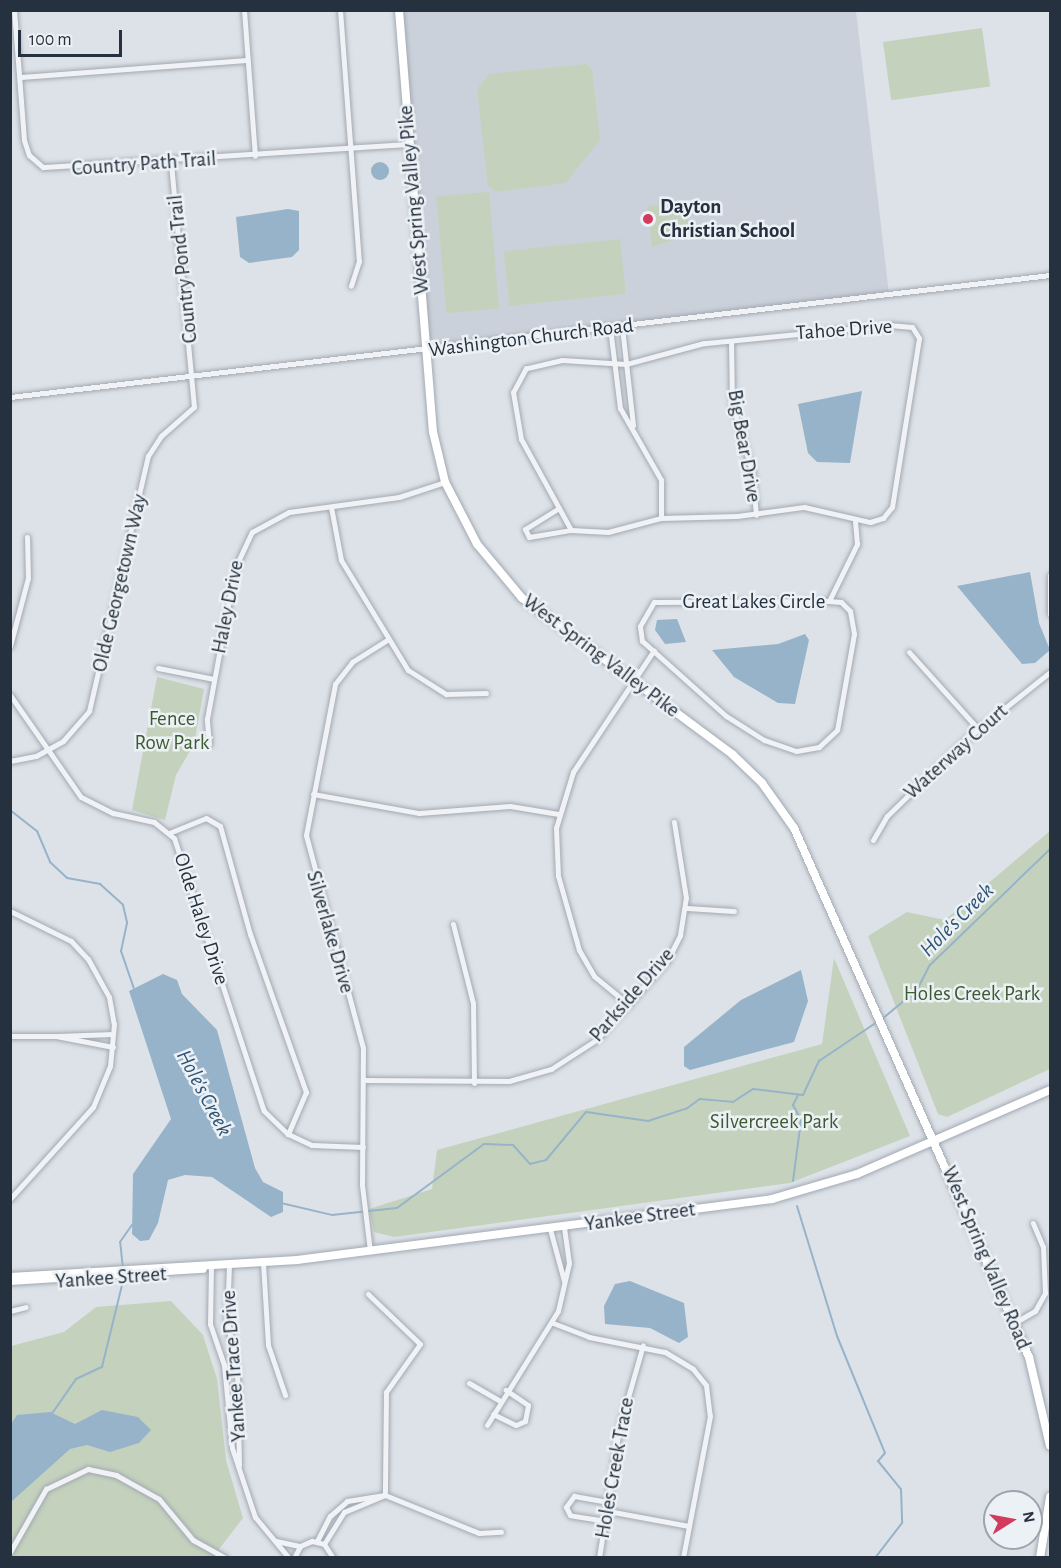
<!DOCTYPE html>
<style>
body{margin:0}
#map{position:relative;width:1061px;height:1568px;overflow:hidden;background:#dde2e8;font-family:"Alegreya Sans",sans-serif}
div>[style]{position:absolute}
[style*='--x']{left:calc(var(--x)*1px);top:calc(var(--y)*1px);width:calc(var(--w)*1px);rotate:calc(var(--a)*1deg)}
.built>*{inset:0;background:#cbd1da}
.green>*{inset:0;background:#c4d2bd;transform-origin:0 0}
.water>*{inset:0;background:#96b3ca}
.round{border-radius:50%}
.stream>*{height:2px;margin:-1px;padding:0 1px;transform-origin:1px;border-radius:1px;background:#96b3ca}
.roads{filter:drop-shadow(0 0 2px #a2a9b2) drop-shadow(0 0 2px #a2a9b2)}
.street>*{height:5px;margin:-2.5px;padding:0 2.5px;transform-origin:2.5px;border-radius:2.5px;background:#f0f2f6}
.secondary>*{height:8px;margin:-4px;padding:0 4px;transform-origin:4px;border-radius:4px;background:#fff}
.dots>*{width:16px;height:16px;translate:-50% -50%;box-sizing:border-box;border:3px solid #ecf1f5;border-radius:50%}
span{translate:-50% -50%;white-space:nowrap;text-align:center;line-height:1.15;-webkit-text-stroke:5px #ecf1f5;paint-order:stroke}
.street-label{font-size:21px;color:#26313f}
.poi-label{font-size:21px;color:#26313f;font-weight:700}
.left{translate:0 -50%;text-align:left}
.park-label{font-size:21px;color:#3d5b32}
.water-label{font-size:22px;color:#2e5374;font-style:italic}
.frame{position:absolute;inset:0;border:12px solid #26313f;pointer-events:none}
.north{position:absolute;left:983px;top:1490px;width:60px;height:60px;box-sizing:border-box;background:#ecf1f5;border:2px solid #9da4ac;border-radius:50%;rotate:79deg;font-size:16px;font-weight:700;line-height:24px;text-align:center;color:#26313f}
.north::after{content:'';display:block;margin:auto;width:21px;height:27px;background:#d43a5d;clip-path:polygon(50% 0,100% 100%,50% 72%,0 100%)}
.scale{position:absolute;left:18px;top:30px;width:104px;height:27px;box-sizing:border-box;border:3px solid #26313f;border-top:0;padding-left:8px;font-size:18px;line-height:21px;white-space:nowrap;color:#26313f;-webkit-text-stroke:4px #ecf1f5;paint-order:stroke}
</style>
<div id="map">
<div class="built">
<i style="clip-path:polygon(399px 11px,856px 11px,889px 294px,427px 351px)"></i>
</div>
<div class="green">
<i style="left:982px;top:28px;width:59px;height:100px;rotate:82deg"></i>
<i style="clip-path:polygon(586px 64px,592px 69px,600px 140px,566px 183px,496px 192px,488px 186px,477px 89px,489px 74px)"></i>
<i style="left:489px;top:192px;width:117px;height:53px;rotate:85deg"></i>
<i style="clip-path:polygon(688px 203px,688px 235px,652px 247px,647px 206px)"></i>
<i style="left:620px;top:239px;width:55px;height:117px;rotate:84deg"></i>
<i style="clip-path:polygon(157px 677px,204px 689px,194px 744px,176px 775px,165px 820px,132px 810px)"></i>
<i style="clip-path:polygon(1050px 831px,1050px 1069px,947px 1117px,938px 1114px,868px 936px,907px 912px,945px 920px)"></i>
<i style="clip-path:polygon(834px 958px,910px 1136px,790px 1183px,394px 1237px,374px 1232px,369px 1209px,432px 1189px,437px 1150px,822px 1044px)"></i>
<i style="clip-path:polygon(171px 1301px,203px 1335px,217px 1379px,226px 1460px,243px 1518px,213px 1557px,11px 1558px,11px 1346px,64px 1332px,96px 1307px)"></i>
</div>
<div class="water">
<i class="round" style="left:371px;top:162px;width:18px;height:18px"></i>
<i style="clip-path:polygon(288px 209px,299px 211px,299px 250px,292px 257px,249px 263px,240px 257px,236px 217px)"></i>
<i style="clip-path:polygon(862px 391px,850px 463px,817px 462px,808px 453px,798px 404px)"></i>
<i style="clip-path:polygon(1030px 572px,1039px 623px,1050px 650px,1035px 663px,1022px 664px,957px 586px)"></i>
<i style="clip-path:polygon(677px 619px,686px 642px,665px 644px,655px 630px,657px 620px)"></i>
<i style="clip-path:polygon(805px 634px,809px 640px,795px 704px,778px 703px,734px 677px,712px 650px,778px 644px)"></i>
<i style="clip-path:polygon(801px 970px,808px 1001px,794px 1042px,690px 1070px,684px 1066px,684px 1047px,741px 1000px)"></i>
<i style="clip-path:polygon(163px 974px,177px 980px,182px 994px,217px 1030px,255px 1168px,263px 1182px,283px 1192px,283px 1212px,271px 1217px,212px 1177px,185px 1175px,168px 1180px,158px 1223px,149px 1240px,140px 1241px,132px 1234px,133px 1174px,171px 1119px,129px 991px)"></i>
<i style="clip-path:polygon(630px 1281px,684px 1303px,688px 1337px,679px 1343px,650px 1328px,605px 1324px,604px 1306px,615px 1284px)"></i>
<i style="clip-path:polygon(102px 1410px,138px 1417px,151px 1430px,139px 1443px,110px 1452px,87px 1445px,70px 1449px,11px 1502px,11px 1424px,17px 1415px,50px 1412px,75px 1424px)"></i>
</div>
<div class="stream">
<i style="--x:10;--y:810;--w:34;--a:38"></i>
<i style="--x:37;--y:831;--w:34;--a:67"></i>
<i style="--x:50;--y:862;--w:23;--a:43"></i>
<i style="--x:67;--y:878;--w:34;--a:10"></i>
<i style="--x:100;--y:884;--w:31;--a:42"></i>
<i style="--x:123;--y:905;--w:18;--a:77"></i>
<i style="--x:127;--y:923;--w:29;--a:102"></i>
<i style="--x:121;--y:951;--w:39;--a:71"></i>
<i style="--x:882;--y:1019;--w:45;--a:-39.6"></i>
<i style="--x:917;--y:990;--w:28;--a:-63"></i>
<i style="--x:930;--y:965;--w:167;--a:-44"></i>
<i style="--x:793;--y:1181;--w:62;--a:-82.5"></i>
<i style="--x:801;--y:1120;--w:17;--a:-118"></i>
<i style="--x:793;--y:1105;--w:11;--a:-63"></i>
<i style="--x:281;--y:1203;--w:52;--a:13.2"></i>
<i style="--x:332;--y:1215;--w:65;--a:-6.1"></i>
<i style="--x:397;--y:1208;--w:108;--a:-36.3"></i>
<i style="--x:484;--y:1144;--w:29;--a:2"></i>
<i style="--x:513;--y:1145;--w:25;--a:48"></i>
<i style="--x:530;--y:1164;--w:16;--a:-14"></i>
<i style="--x:546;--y:1160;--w:62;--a:-50.2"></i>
<i style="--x:586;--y:1112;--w:63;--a:8.3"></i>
<i style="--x:648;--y:1121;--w:40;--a:-18"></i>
<i style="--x:686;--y:1109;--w:17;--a:-36"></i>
<i style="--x:700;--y:1099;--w:33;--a:5"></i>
<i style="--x:733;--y:1102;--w:24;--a:-33"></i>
<i style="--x:753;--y:1089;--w:50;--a:6.8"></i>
<i style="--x:803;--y:1095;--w:38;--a:-65"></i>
<i style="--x:819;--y:1061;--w:70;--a:-33.9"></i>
<i style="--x:797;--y:1206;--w:136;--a:72.9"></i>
<i style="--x:837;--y:1336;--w:126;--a:67.7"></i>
<i style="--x:885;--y:1453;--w:11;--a:131"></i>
<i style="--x:878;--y:1461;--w:36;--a:51"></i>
<i style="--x:901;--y:1489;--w:34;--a:88"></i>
<i style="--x:902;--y:1523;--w:44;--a:127.6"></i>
<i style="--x:123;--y:1269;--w:27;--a:-96"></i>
<i style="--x:120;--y:1242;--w:21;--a:-55"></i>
<i style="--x:51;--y:1415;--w:44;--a:-55.2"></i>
<i style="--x:76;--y:1379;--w:29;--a:-25"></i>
<i style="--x:102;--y:1367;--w:93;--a:-76.3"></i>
</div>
<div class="roads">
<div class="street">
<i style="--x:14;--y:10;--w:130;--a:85.6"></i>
<i style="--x:24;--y:140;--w:16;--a:72"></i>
<i style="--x:29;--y:155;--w:18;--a:41"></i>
<i style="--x:43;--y:167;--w:367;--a:-3.6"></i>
<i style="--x:244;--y:10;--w:146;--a:85.7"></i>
<i style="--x:340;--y:10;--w:252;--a:85.7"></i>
<i style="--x:359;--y:261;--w:26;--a:108"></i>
<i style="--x:20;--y:77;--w:228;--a:-4.3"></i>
<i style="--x:622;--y:327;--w:99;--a:83.6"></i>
<i style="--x:610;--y:328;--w:81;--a:82.9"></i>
<i style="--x:620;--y:408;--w:83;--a:60.3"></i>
<i style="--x:661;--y:480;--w:38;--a:90"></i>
<i style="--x:731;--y:341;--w:62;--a:89.1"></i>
<i style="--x:732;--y:403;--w:72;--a:73.8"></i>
<i style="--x:752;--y:472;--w:43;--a:84.7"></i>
<i style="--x:10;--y:397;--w:1047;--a:-6.69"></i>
<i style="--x:331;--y:507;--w:54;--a:79.3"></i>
<i style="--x:341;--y:560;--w:129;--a:58.7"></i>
<i style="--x:408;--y:670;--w:45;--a:32.3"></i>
<i style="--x:446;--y:694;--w:40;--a:-1.4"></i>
<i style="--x:559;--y:508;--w:40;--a:148"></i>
<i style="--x:525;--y:529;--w:9;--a:63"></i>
<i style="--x:529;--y:537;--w:43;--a:-9.5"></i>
<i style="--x:571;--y:530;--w:37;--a:3"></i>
<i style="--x:608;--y:532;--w:55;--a:-14.8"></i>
<i style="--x:661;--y:518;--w:76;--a:-1.5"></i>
<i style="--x:737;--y:516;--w:68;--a:-7.7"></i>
<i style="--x:804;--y:507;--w:68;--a:12.8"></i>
<i style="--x:870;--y:522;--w:14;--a:-17"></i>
<i style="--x:883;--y:518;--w:14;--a:-51"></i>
<i style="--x:892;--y:507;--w:171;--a:-80.9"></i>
<i style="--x:919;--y:338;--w:13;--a:-122"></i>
<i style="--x:912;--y:327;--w:23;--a:-175"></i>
<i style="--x:889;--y:325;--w:186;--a:174.4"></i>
<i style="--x:704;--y:343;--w:81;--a:164.9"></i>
<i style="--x:626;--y:364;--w:64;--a:-176.4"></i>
<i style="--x:562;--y:360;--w:37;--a:167"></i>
<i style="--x:526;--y:368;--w:27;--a:118"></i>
<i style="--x:513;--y:392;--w:48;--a:80.3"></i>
<i style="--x:521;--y:439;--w:104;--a:61.2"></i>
<i style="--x:1050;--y:575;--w:39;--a:90"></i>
<i style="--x:829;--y:601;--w:12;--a:5"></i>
<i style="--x:841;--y:602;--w:13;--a:45"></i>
<i style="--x:850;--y:611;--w:23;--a:80"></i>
<i style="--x:854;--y:634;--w:97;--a:100"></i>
<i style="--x:837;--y:730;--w:25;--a:137"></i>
<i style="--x:819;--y:747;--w:23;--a:170"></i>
<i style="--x:796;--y:751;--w:34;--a:-161"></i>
<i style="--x:764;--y:740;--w:45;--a:-147.7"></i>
<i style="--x:726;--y:716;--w:113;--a:-138.2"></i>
<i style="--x:642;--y:641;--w:15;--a:-98"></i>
<i style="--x:640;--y:626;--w:28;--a:-60"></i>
<i style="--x:654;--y:602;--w:175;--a:-0.3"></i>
<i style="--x:829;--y:601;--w:64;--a:-63.8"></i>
<i style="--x:857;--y:544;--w:25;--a:-95"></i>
<i style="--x:10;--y:646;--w:70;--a:-75.2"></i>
<i style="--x:28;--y:578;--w:41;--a:-91.4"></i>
<i style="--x:909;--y:652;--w:103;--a:48.1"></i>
<i style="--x:158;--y:668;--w:57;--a:11.1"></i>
<i style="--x:10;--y:695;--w:124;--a:55.2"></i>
<i style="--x:81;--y:797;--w:36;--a:27"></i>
<i style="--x:113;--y:813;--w:42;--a:12.4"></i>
<i style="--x:154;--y:822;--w:26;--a:39"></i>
<i style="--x:174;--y:838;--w:287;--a:71.8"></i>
<i style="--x:264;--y:1111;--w:33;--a:44"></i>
<i style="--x:288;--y:1134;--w:26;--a:25"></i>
<i style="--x:312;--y:1145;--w:51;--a:2.2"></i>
<i style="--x:209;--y:744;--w:25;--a:-95"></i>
<i style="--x:207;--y:719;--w:154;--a:-79.5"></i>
<i style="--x:235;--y:568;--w:40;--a:-65"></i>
<i style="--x:252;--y:532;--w:42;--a:-28.4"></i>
<i style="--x:289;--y:512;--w:111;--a:-7.8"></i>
<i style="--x:399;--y:497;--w:48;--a:-18.1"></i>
<i style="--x:10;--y:761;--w:26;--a:-11"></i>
<i style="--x:36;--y:756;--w:31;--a:-29"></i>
<i style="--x:63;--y:741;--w:40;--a:-49"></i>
<i style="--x:89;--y:711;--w:262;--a:-77"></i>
<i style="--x:148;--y:456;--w:24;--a:-57"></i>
<i style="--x:161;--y:436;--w:44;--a:-41.3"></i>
<i style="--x:194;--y:407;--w:246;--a:-95.4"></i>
<i style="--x:313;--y:794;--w:108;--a:10.2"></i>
<i style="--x:419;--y:813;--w:91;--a:-4.4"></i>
<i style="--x:510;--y:806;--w:49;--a:9.5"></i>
<i style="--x:169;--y:833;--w:40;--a:-22"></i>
<i style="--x:206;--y:818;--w:16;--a:30"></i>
<i style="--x:220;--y:826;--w:112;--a:74.5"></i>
<i style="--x:250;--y:934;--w:168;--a:70.5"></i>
<i style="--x:306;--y:1092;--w:46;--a:113.2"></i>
<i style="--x:873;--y:840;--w:28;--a:-60"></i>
<i style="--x:887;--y:816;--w:110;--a:-44.3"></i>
<i style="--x:966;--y:739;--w:107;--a:-38.6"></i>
<i style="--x:686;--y:908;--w:48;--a:3.6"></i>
<i style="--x:10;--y:911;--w:68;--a:26.2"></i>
<i style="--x:71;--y:941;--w:25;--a:47"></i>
<i style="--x:88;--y:959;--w:43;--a:61.1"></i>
<i style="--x:109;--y:997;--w:27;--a:80"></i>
<i style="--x:114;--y:1024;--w:42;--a:95.4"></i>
<i style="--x:110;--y:1066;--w:44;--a:112.5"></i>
<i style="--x:93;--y:1107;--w:124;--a:132.1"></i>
<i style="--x:453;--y:924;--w:81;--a:75.8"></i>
<i style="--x:473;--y:1003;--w:80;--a:89.3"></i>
<i style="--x:629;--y:1005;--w:45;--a:-140.4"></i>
<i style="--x:594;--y:976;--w:30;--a:-120"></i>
<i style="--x:579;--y:950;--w:77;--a:-105.8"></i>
<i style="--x:558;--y:876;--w:48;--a:-92.4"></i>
<i style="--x:556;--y:828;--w:59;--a:-73.1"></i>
<i style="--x:573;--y:772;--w:146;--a:-56.4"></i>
<i style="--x:10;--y:1036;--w:46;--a:0"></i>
<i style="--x:56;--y:1036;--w:58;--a:10.9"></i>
<i style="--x:57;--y:1036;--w:56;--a:-2"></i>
<i style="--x:364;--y:1080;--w:145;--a:0.4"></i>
<i style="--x:509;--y:1081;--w:44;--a:-15.9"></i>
<i style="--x:551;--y:1069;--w:54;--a:-32.8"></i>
<i style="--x:596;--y:1040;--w:106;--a:-48.1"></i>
<i style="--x:667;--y:961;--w:29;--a:-63"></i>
<i style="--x:680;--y:935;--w:37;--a:-81"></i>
<i style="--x:686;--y:898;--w:77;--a:-99"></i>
<i style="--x:550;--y:1229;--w:54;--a:74.9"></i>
<i style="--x:370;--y:1251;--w:66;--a:-96.9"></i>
<i style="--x:362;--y:1185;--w:137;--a:-89.6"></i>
<i style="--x:363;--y:1048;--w:220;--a:-105"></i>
<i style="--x:306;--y:835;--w:154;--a:-79.1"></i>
<i style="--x:335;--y:684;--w:28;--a:-52"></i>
<i style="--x:352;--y:662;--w:41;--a:-32.2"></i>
<i style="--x:263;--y:1263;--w:82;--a:86.5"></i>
<i style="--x:268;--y:1345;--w:53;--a:71.2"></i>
<i style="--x:229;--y:1265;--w:55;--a:92.1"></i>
<i style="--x:227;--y:1320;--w:51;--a:78.7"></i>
<i style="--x:237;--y:1370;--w:95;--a:88.8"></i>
<i style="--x:211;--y:1267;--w:57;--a:91"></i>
<i style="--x:210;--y:1324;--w:43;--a:71.1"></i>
<i style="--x:224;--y:1365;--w:83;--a:84.5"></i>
<i style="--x:232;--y:1448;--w:73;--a:71.6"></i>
<i style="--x:255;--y:1517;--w:53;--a:50.3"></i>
<i style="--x:368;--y:1294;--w:72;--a:43.9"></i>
<i style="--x:420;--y:1344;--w:59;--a:125.3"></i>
<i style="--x:386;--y:1392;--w:103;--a:90.6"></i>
<i style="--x:385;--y:1495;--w:101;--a:22"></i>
<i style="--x:479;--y:1533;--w:22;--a:-3"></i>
<i style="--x:10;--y:1311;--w:16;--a:-14"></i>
<i style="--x:553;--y:1323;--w:39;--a:21"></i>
<i style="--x:589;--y:1337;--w:77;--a:11.2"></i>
<i style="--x:665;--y:1352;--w:33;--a:31"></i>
<i style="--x:693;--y:1369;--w:21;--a:51"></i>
<i style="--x:706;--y:1385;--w:31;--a:83"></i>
<i style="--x:710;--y:1416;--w:145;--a:100.8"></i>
<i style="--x:1014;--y:1323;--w:24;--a:-30"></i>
<i style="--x:1035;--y:1311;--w:21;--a:-61"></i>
<i style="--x:1045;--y:1293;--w:46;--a:-92.5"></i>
<i style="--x:1043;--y:1247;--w:26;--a:-113"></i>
<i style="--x:469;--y:1383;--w:34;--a:30"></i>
<i style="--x:493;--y:1414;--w:25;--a:26"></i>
<i style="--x:516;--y:1425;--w:10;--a:-24"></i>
<i style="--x:525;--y:1421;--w:16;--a:-79"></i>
<i style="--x:528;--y:1405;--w:27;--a:-146"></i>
<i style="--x:487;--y:1425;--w:134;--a:-58.1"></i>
<i style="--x:558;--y:1311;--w:49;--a:-77.1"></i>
<i style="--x:569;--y:1263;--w:35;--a:-98"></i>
<i style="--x:608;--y:1511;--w:82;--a:10.5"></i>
<i style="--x:606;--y:1521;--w:36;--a:-171"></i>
<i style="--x:570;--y:1515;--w:9;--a:-117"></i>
<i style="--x:566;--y:1507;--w:14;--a:-54"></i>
<i style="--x:574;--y:1496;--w:36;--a:10"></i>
<i style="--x:276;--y:1541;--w:25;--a:12"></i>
<i style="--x:317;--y:1541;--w:28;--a:-63"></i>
<i style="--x:330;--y:1516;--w:23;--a:-41"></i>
<i style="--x:347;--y:1501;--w:38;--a:-9"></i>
<i style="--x:385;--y:1495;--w:44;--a:157.5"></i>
<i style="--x:344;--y:1512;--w:38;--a:122"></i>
<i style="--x:10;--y:1552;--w:73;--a:-60.3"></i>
<i style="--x:46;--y:1489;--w:47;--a:-25.5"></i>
<i style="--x:88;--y:1469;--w:29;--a:12"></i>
<i style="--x:116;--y:1475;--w:49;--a:29.2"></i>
<i style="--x:159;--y:1499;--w:53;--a:50.3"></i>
<i style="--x:193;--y:1540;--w:37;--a:29"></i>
<i style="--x:294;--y:1558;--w:13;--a:-63"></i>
<i style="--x:300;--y:1546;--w:13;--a:-23"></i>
<i style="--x:312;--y:1541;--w:12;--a:14"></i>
<i style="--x:324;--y:1544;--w:17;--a:57"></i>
<i style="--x:599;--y:1558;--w:131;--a:-81.2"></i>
<i style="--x:619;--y:1429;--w:87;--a:-74.1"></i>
</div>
<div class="secondary">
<i style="--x:399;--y:10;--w:423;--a:85.4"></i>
<i style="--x:433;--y:432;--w:51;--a:76.5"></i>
<i style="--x:445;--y:482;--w:70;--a:62.7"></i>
<i style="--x:477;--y:544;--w:70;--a:50.2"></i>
<i style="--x:522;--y:598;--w:262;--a:36.6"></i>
<i style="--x:732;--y:754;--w:42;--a:44"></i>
<i style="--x:762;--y:783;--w:55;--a:54.6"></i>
<i style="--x:794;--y:828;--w:579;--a:66.05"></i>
<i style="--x:1029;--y:1357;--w:91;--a:76.7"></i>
<i style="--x:10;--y:1277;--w:288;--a:-3.4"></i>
<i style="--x:297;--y:1260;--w:479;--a:-7.3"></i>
<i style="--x:772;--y:1199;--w:89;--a:-16.4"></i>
<i style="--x:857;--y:1174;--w:210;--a:-23.5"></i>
<i style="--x:10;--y:1281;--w:193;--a:-3.6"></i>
<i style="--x:1040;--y:1558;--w:62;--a:-80.7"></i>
</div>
</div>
<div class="dots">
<i style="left:648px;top:219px;background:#d43a5d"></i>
</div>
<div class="street-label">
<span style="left:144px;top:164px;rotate:-4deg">Country Path Trail</span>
<span style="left:414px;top:200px;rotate:-95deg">West Spring Valley Pike</span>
<span style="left:183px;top:269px;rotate:-96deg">Country Pond Trail</span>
<span style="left:844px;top:330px;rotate:-4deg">Tahoe Drive</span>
<span style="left:531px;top:338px;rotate:-7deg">Washington Church Road</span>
<span style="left:744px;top:446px;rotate:80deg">Big Bear Drive</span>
<span style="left:120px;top:583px;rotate:-77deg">Olde Georgetown Way</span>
<span style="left:754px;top:602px">Great Lakes Circle</span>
<span style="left:228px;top:607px;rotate:-79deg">Haley Drive</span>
<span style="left:601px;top:656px;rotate:37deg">West Spring Valley Pike</span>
<span style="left:956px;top:752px;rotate:-42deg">Waterway Court</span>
<span style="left:201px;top:919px;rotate:72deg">Olde Haley Drive</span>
<span style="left:330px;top:932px;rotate:74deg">Silverlake Drive</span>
<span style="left:632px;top:995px;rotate:-49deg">Parkside Drive</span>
<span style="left:640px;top:1217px;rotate:-8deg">Yankee Street</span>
<span style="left:986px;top:1258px;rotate:67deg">West Spring Valley Road</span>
<span style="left:111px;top:1278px;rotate:-4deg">Yankee Street</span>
<span style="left:234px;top:1366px;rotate:-94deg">Yankee Trace Drive</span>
<span style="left:615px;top:1468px;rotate:-80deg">Holes Creek Trace</span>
</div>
<div class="poi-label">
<span class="left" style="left:660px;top:219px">Dayton<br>Christian School</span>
</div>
<div class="park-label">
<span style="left:172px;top:731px">Fence<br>Row Park</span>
<span style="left:972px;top:994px">Holes Creek Park</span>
<span style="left:774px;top:1122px">Silvercreek Park</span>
</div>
<div class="water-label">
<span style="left:957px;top:920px;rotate:-45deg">Hole's Creek</span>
<span style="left:204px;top:1093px;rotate:62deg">Hole's Creek</span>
</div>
<div class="frame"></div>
<div class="north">N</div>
<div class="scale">100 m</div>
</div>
